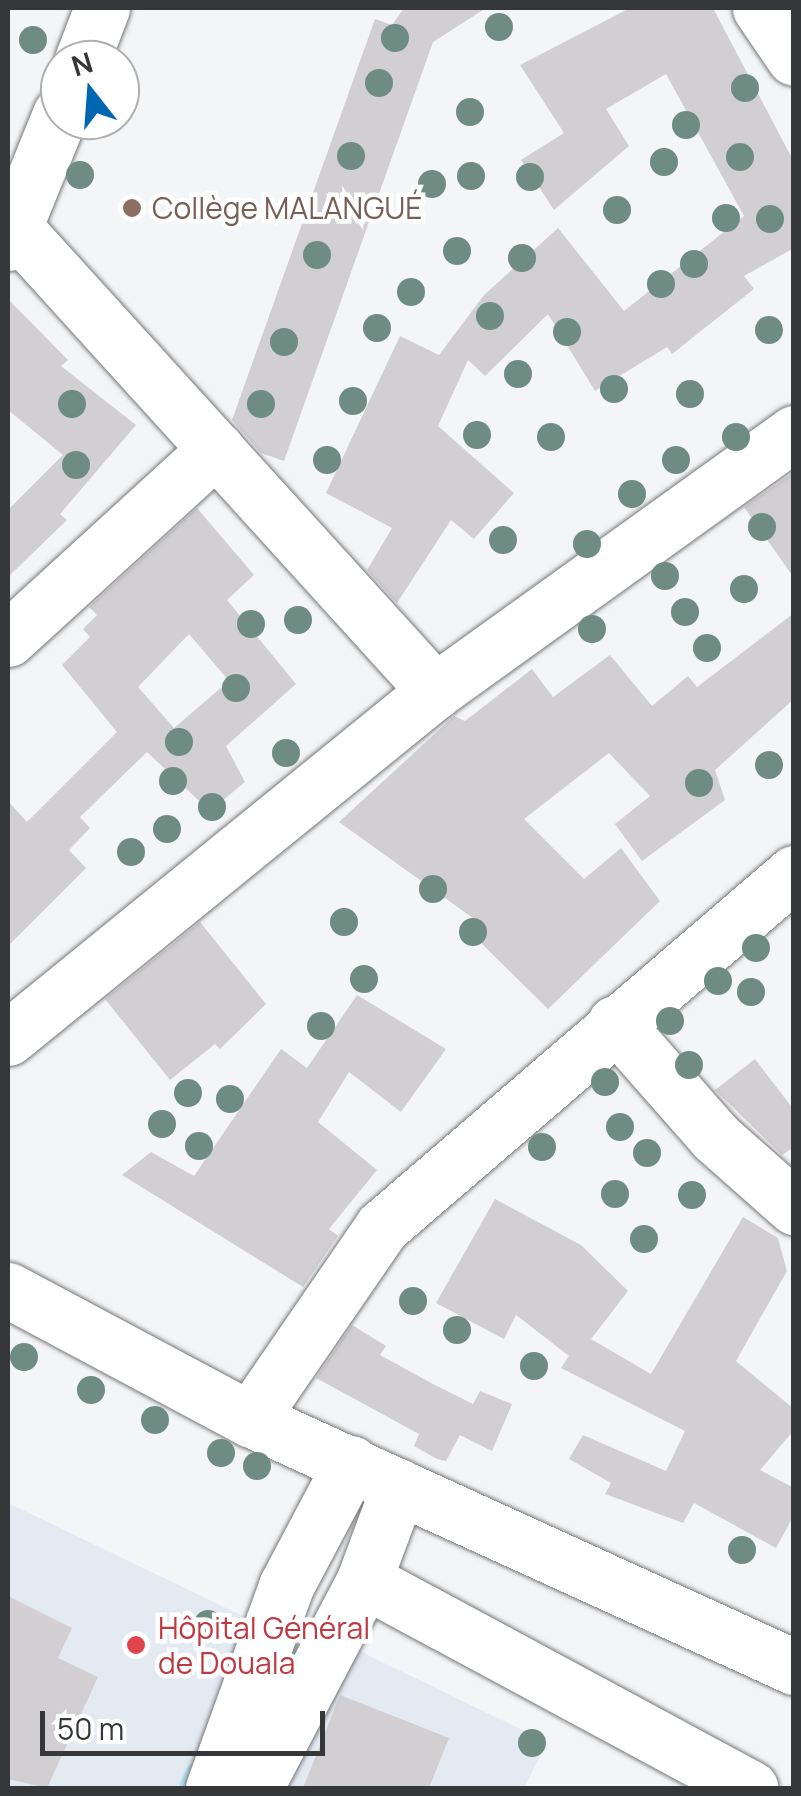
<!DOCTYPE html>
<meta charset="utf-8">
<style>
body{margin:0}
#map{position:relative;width:801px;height:1796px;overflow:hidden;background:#f4f5f7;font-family:Manrope,sans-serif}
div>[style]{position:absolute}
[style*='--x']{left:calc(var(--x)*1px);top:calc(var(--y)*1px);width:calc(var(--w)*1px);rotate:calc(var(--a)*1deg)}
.built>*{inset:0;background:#e3eaf2}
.stream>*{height:11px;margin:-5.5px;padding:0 5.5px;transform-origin:5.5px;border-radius:5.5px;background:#b7e0f6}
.building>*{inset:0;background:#d1cfd1}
.roads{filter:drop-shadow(0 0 2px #757778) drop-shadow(0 0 2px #757778)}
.minor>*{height:55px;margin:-27.5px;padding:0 27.5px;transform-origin:27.5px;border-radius:27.5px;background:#fff}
.major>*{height:55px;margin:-27.5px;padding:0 27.5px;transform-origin:27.5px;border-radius:27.5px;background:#fff}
.trees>*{width:28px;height:28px;margin:-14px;border-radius:50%;background:#6e8c82}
.dots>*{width:28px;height:28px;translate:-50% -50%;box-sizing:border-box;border:5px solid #fff;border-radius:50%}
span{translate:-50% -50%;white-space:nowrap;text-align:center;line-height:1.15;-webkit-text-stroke:9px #fff;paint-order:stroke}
.education-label{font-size:30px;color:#785e54}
.left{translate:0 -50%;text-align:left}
.health-label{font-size:30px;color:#be3a42}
.frame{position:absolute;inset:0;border:10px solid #363738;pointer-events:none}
.north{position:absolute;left:40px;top:40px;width:100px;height:100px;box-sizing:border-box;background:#fff;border:2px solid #afafaf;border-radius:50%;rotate:343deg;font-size:28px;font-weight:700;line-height:40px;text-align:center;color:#363738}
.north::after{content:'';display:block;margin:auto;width:35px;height:45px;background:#0066b2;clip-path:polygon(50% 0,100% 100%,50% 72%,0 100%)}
.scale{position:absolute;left:40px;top:1711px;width:285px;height:45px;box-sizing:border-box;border:5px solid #363738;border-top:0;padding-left:12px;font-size:30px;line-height:35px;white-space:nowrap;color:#363738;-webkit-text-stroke:8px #fff;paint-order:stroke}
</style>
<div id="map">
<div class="built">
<i style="clip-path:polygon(8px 1503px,247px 1618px,265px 1646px,308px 1662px,347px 1645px,547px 1742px,524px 1788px,8px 1788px)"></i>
</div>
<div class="stream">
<i style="--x:183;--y:1788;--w:21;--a:-65"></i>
</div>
<div class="building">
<i style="clip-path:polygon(404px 8px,486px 8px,433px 42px,284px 461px,261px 453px,232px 420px,375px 19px,392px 25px)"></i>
<i style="clip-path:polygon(630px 8px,713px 8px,794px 162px,794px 248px,744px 276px,754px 289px,672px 354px,667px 347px,595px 391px,548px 314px,485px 376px,468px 360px,438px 426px,514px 493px,474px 539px,451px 520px,397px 603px,367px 570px,392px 528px,326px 493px,400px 336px,439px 355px,484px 295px,558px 228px,624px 311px,744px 216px,666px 74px,606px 109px,629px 146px,554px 210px,521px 160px,564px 133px,520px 65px)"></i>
<i style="clip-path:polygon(8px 299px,68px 360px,61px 366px,136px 425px,60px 514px,67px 520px,8px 577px,8px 510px,63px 455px,8px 410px)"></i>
<i style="clip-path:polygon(794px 472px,794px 578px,744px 507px)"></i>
<i style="clip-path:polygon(evenodd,197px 508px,254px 575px,227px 600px,296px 684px,226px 746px,245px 782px,210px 811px,147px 752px,80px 817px,90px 828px,69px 850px,86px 868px,8px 946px,8px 801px,27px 822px,117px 732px,62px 665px,90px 637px,83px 629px,97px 615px,89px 607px,197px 508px,189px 634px,229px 681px,174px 728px,138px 687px,189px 634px)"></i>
<i style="clip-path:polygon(794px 613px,794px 699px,715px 770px,725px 800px,642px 861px,615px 824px,650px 796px,609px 753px,524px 819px,584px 879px,621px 848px,660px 901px,548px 1009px,468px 930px,477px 921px,339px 822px,454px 716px,465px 721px,532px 669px,553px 697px,610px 655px,652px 706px,688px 676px,697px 687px)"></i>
<i style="clip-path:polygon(200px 922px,266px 1004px,220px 1049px,215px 1044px,170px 1080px,105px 999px)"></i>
<i style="clip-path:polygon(357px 995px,446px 1049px,401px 1112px,349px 1072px,318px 1122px,377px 1170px,329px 1229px,338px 1236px,303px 1287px,122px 1175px,151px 1152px,194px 1176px,281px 1049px,307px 1068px)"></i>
<i style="clip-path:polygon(755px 1059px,794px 1110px,794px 1147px,782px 1155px,715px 1090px)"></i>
<i style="clip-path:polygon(495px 1199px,581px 1245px,628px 1291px,591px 1339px,651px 1374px,743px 1217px,778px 1238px,787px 1271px,736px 1361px,794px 1409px,794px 1430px,760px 1470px,794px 1488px,794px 1515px,776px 1548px,694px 1503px,683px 1523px,605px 1494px,611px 1483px,569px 1459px,583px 1435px,666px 1471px,685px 1431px,561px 1368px,569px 1356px,516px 1315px,504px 1339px,436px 1303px)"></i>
<i style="clip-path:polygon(352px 1325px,386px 1346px,380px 1355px,433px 1384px,473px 1404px,480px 1391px,512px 1404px,492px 1451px,460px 1435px,446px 1461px,437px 1459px,414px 1446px,419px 1434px,316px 1378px)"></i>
<i style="clip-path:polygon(8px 1596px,72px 1628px,58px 1658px,98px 1677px,47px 1788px,8px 1779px)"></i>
<i style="clip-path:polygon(340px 1695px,449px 1738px,429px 1788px,303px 1788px)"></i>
</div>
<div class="roads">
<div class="minor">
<i style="--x:760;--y:8;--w:60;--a:55.8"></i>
<i style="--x:82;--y:60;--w:56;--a:-69"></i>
<i style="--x:14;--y:227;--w:627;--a:47.78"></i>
<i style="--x:8;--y:243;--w:139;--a:-68"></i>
<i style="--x:8;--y:639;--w:282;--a:-42.4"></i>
<i style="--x:615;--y:1023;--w:152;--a:48.7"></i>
<i style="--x:715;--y:1137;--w:106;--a:41.5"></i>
<i style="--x:8;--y:1038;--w:550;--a:-39.1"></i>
<i style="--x:435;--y:691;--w:442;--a:-35.7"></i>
<i style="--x:250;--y:1419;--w:233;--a:-55.5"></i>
<i style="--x:382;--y:1227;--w:543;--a:-40.67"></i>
<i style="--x:364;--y:1580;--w:439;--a:28.3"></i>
<i style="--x:213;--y:1788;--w:215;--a:-70.1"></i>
<i style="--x:286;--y:1586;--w:139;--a:-62.1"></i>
<i style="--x:255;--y:1788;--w:235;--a:-62.3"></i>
<i style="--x:364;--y:1580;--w:100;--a:-69.6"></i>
</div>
<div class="major">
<i style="--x:8;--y:1290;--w:274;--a:28.1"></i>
<i style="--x:250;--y:1419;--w:598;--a:24.51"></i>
</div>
</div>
<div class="trees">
<i style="left:499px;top:27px"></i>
<i style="left:395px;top:38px"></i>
<i style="left:33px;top:40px"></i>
<i style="left:379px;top:83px"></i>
<i style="left:745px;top:88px"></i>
<i style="left:470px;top:112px"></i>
<i style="left:686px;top:125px"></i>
<i style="left:351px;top:156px"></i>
<i style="left:740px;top:157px"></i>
<i style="left:664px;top:162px"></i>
<i style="left:80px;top:175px"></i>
<i style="left:471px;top:176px"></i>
<i style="left:530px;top:177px"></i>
<i style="left:432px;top:184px"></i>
<i style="left:617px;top:210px"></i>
<i style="left:726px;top:218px"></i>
<i style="left:770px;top:219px"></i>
<i style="left:457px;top:251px"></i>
<i style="left:317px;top:255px"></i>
<i style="left:522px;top:258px"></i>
<i style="left:694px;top:264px"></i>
<i style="left:661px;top:284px"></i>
<i style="left:411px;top:292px"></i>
<i style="left:490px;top:316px"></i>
<i style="left:377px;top:328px"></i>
<i style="left:769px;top:330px"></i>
<i style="left:567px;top:332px"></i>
<i style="left:284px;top:342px"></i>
<i style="left:518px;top:374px"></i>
<i style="left:614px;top:389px"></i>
<i style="left:690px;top:394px"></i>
<i style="left:353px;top:401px"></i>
<i style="left:72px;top:404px"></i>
<i style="left:261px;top:404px"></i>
<i style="left:477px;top:435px"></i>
<i style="left:551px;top:437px"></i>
<i style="left:736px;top:437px"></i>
<i style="left:327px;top:460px"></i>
<i style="left:676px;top:460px"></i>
<i style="left:76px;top:465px"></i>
<i style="left:632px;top:494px"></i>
<i style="left:762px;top:527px"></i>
<i style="left:503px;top:540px"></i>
<i style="left:587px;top:544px"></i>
<i style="left:665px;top:576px"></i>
<i style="left:744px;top:589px"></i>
<i style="left:685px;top:612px"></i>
<i style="left:298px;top:620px"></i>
<i style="left:251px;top:624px"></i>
<i style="left:592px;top:629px"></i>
<i style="left:707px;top:648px"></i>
<i style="left:236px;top:688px"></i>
<i style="left:179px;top:742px"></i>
<i style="left:286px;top:753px"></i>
<i style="left:769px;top:765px"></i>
<i style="left:173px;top:781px"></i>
<i style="left:699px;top:783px"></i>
<i style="left:212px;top:807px"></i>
<i style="left:167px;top:829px"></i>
<i style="left:131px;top:852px"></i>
<i style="left:433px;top:889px"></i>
<i style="left:344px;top:922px"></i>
<i style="left:473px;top:932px"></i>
<i style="left:756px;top:948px"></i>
<i style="left:364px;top:979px"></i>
<i style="left:718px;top:981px"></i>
<i style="left:751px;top:992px"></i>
<i style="left:670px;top:1021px"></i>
<i style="left:321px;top:1026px"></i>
<i style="left:689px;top:1065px"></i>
<i style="left:605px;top:1082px"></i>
<i style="left:188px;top:1093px"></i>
<i style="left:230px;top:1099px"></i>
<i style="left:162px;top:1124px"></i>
<i style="left:620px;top:1127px"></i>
<i style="left:199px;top:1146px"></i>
<i style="left:542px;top:1147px"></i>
<i style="left:647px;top:1153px"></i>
<i style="left:615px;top:1194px"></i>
<i style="left:692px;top:1195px"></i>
<i style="left:644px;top:1239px"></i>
<i style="left:413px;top:1301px"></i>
<i style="left:457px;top:1330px"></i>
<i style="left:24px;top:1357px"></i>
<i style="left:534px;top:1366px"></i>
<i style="left:91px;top:1390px"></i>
<i style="left:155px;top:1420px"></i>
<i style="left:221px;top:1453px"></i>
<i style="left:257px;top:1466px"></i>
<i style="left:742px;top:1550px"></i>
<i style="left:208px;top:1624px"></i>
<i style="left:532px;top:1743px"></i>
</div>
<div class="dots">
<i style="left:132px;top:208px;background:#8d6e63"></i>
<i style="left:136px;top:1645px;background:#e0444e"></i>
</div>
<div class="education-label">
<span class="left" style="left:152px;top:208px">Collège MALANGUÉ</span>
</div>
<div class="health-label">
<span class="left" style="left:158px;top:1645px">Hôpital Général<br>de Douala</span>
</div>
<div class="frame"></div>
<div class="north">N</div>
<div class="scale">50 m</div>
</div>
